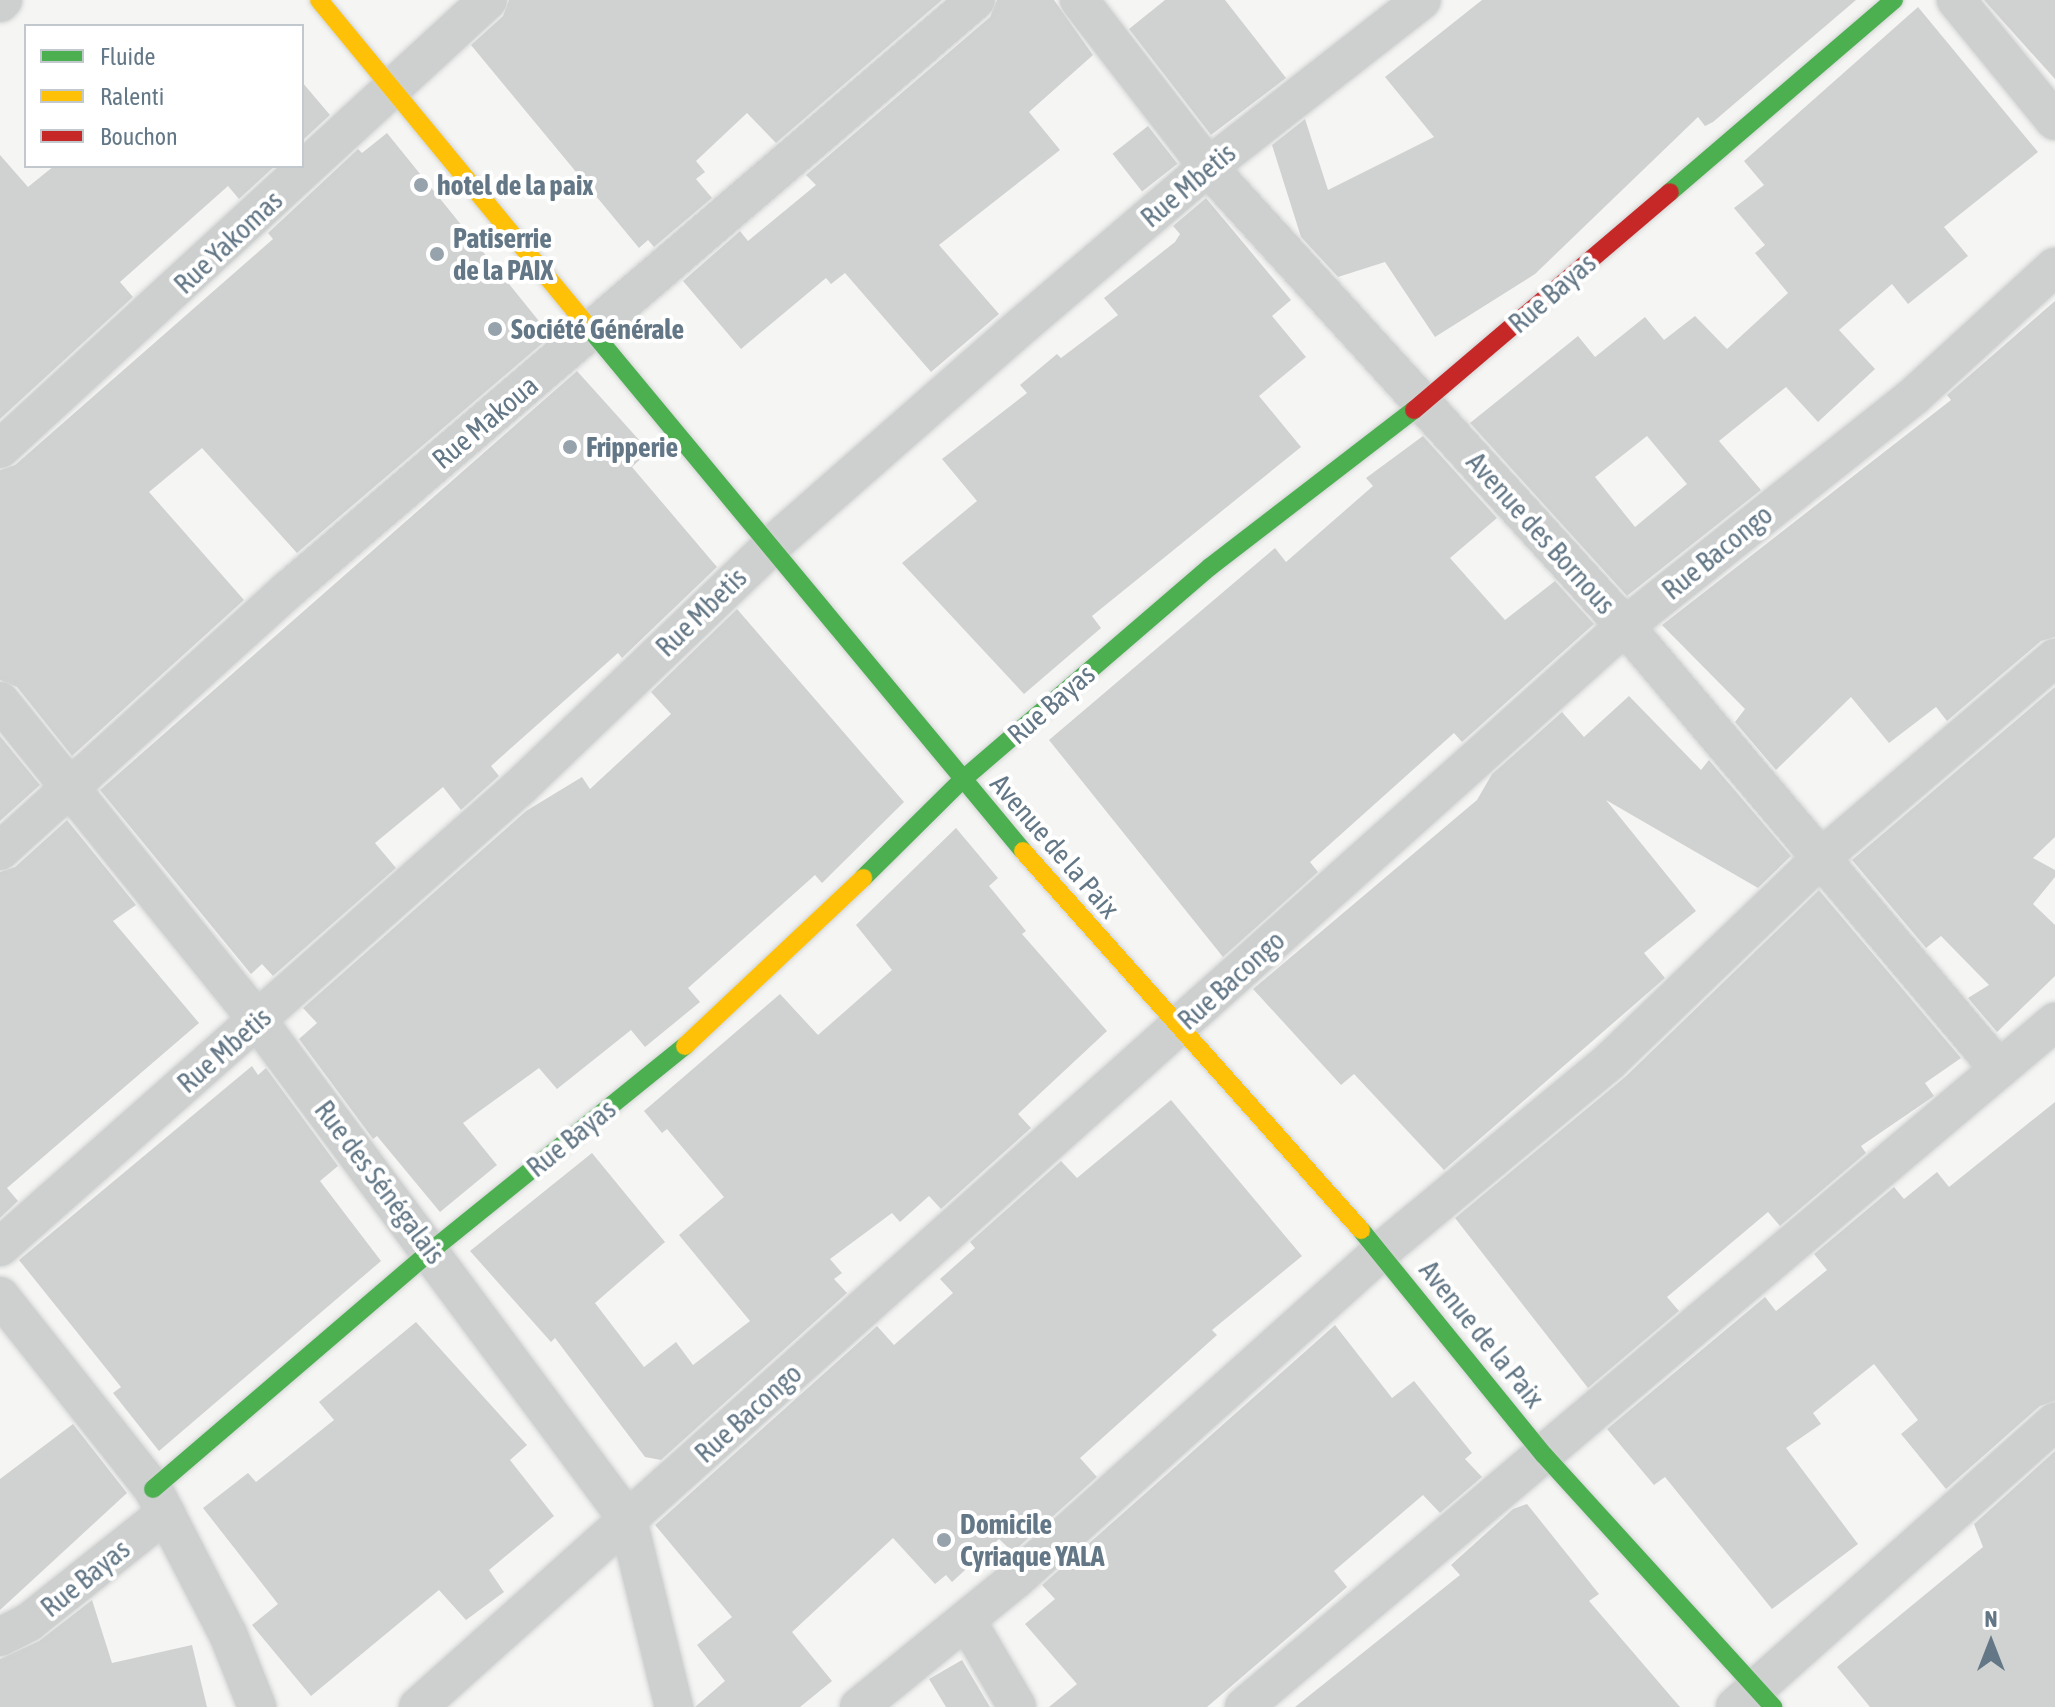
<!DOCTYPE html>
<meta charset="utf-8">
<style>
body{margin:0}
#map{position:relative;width:2055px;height:1707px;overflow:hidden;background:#f5f5f3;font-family:"Asap Condensed",sans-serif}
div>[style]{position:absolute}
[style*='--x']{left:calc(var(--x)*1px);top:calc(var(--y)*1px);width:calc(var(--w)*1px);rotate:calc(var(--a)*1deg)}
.building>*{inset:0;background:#d0d1d1;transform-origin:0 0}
.roads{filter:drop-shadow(0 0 2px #d1d3d3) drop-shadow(0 0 2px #d1d3d3)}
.street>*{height:38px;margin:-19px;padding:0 19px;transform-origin:19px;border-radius:19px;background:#ced0d0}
.fast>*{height:18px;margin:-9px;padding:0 9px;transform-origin:9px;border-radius:9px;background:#4caf50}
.slow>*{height:18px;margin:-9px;padding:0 9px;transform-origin:9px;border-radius:9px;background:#ffc107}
.jam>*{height:18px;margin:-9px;padding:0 9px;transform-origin:9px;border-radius:9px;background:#c62828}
.dots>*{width:22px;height:22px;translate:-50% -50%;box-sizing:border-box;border:4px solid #fff;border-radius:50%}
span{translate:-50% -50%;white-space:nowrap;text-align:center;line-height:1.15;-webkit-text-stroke:8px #fff;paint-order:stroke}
.poi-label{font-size:28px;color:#637786;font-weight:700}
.left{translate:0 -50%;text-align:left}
.street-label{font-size:28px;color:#637786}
.legend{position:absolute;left:24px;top:24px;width:280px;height:144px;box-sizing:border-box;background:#fff;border:2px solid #c1c9cf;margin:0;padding:10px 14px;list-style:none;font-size:24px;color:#637786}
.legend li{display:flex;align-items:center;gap:16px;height:40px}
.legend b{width:40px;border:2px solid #c1c9cf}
.north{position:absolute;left:1951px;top:1603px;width:80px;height:80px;-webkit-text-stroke:6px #fff;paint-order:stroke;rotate:0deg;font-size:22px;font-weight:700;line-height:32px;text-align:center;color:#637786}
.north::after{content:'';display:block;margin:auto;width:28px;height:36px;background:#637786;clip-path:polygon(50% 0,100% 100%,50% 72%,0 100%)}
</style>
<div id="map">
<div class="building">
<i style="clip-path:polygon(509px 0,942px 0,776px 143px,747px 113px,696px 161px,705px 172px,696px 179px,712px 198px,654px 247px,648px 240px,639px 248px,471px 45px,503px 16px)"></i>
<i style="clip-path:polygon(997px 0,1054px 0,1093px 55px,1029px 112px,1060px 150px,939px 245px,999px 314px,931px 372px,845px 273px,831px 284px,826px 278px,741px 349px,683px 281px,740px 231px,748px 241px,816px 185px,806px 175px,990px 17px)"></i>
<i style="clip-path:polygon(1165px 0,1225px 0,1286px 78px,1211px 135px,1129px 29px)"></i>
<i style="clip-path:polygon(1482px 0,1856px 0,1713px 122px,1705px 126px,1698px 117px,1535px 274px,1435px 337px,1385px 262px,1338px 277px,1301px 237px,1272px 145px,1305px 119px,1328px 190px,1434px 137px,1385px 77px)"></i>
<i style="clip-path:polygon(1984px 0,2055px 0,2055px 79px,1991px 8px)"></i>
<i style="clip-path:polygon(evenodd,1918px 7px,2038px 152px,1944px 227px,1968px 256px,1908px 304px,1892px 284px,1839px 330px,1875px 369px,1818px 422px,1786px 387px,1719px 441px,1761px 490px,1627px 596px,1470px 423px,1578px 336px,1595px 357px,1645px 317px,1664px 340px,1695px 316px,1727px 349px,1788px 293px,1755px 253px,1765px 245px,1734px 208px,1764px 185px,1744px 161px,1918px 7px,1647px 436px,1687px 484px,1635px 527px,1595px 477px,1647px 436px)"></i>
<i style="clip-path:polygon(302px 82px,330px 115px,302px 141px)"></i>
<i style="left:1148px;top:126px;width:48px;height:45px;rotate:52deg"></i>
<i style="clip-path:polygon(387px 133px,551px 336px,297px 553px,202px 448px,149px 492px,244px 600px,72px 756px,17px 687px,0 680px,0 470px,15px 465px,273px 239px,268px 233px,358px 149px,362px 153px)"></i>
<i style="clip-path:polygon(0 155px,28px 187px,54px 166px,275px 166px,239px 199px,228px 186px,120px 282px,133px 297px,0 419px)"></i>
<i style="clip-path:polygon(1206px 198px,1291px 300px,1272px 316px,1306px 357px,1259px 396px,1301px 447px,1092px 616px,1101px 628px,1024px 694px,902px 563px,977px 501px,942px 459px,1027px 393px,1020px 385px,1057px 354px,1061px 358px,1118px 315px,1104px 298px,1175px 242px,1180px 234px,1173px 226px)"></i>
<i style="clip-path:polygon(2055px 301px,2055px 637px,2041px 641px,1947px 721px,1936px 707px,1889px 743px,1851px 697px,1776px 770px,1735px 722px,1745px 709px,1662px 625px,1951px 400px,1947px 395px)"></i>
<i style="clip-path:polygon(577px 371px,649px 451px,632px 467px,717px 567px,622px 658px,618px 653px,491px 766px,499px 776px,461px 810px,443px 787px,375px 843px,396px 868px,273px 976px,262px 964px,251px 974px,100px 790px)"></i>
<i style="clip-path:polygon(1423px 436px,1497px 518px,1450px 558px,1505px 620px,1555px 581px,1594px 624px,1462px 742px,1454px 733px,1348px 828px,1310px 862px,1318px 872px,1223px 957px,1049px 740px,1275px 548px,1286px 562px,1373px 486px,1366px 478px)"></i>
<i style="clip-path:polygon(737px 609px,904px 802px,822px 883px,815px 875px,688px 988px,700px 1002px,645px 1047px,631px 1030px,557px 1089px,539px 1068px,463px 1123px,497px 1165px,440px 1212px,377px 1136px,373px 1139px,299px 1039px,317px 1023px,303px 1008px,526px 811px,582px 777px,590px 789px,671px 714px,651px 692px)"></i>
<i style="clip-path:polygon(2055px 687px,2055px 837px,2033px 858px,2055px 870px,2055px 877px,2033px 904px,2055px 925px,2055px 976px,1997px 1032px,1968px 998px,1989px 985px,1941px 936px,1926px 948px,1852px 860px)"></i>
<i style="clip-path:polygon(1629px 696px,1701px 770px,1709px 760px,1791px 856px,1758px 888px,1606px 800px,1696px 911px,1644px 953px,1665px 978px,1444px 1170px,1354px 1074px,1341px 1085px,1253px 989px,1477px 800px,1492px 774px,1562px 712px,1584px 737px)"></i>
<i style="clip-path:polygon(0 736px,40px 785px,0 821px)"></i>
<i style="clip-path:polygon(67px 820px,136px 905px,113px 921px,199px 1023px,7px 1188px,18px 1201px,0 1218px,0 872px,15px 867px)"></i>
<i style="clip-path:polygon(956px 828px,998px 878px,989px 886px,1026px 931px,1022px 934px,1107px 1031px,1018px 1114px,1031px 1128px,941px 1209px,929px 1196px,900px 1222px,892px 1213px,830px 1259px,842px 1273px,834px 1279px,847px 1293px,661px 1460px,645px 1457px,555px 1338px,551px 1342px,470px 1251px,592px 1153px,665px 1242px,595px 1303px,644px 1367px,676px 1342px,693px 1365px,750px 1321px,679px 1235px,724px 1197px,667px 1129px,662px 1133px,644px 1111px,780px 994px,818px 1035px,892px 970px,856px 925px)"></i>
<i style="clip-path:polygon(1819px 890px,1961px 1058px,1925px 1083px,1934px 1096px,1861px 1146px,1866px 1153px,1780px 1226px,1768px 1212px,1667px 1297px,1679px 1311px,1588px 1388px,1455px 1218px,1625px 1077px)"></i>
<i style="clip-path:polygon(252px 1066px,258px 1075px,266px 1068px,338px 1166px,320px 1181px,381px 1261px,159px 1451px,113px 1393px,121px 1387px,19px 1260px)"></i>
<i style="clip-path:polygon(1171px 1100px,1302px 1256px,1212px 1330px,1217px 1335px,1080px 1458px,1097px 1477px,1013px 1552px,999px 1539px,952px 1582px,946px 1575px,935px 1584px,893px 1538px,792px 1632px,832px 1681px,800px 1707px,695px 1707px,725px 1681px,697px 1645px,732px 1617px,655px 1525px,877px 1326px,894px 1345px,953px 1293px,940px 1279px,975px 1248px,970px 1242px,1061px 1161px,1077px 1178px)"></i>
<i style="clip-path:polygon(2055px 1102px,2055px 1401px,2040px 1406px,1946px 1489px,1901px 1434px,1918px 1420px,1874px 1364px,1813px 1413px,1821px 1424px,1786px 1448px,1858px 1544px,1772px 1609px,1665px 1477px,1654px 1485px,1607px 1429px,1765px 1297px,1776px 1311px,1827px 1270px,1814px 1254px,1894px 1187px,1904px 1199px,1937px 1172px,1949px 1187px)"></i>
<i style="clip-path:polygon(416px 1322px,527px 1445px,510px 1460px,554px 1516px,489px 1570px,504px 1592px,466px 1620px,439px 1590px,311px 1696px,252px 1625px,278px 1604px,203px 1508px,248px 1473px,256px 1482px,334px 1420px,319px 1402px)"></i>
<i style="clip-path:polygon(1335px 1325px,1392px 1398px,1414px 1381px,1472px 1453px,1465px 1459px,1482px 1477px,1440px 1513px,1423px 1495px,1334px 1571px,1347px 1587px,1207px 1707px,1049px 1707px,1077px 1684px,1025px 1624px,1055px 1599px,1042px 1585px)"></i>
<i style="clip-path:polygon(73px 1424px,127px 1493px,0 1610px,0 1479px)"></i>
<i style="clip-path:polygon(2055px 1451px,2055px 1707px,1870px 1707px,1837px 1667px,1983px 1547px,1974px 1524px)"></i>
<i style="clip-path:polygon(1527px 1504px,1599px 1594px,1589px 1601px,1680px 1707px,1295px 1707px,1460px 1575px,1451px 1565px,1513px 1509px)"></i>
<i style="clip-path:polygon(92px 1600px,112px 1663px,192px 1645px,207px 1707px,0 1707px,0 1659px,39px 1641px)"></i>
<i style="clip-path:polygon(962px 1660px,990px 1707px,946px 1707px,929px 1679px)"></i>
</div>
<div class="roads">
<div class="street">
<i style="--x:1079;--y:0;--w:211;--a:52.3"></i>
<i style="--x:1208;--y:167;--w:620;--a:47.74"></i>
<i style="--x:1625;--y:626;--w:580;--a:49.83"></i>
<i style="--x:1956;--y:0;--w:156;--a:50.7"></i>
<i style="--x:0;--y:3;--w:4;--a:-45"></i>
<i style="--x:0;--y:449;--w:663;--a:-42.62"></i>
<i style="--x:0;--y:701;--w:411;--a:51.1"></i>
<i style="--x:258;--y:1021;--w:621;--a:53.44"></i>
<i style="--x:628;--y:1520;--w:193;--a:76.2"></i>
<i style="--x:0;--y:851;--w:389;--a:-42.2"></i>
<i style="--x:288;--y:590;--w:906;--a:-40.62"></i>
<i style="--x:0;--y:1247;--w:694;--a:-41.5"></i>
<i style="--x:520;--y:787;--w:347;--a:-43.8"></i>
<i style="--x:770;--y:547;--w:320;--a:-41.3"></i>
<i style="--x:1010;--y:336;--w:260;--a:-40.5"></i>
<i style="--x:1208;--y:167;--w:271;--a:-38"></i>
<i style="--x:0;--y:1296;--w:246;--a:51.6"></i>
<i style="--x:153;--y:1489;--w:163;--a:62.7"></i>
<i style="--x:228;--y:1634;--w:79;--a:68.3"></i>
<i style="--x:967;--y:1621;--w:99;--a:59.8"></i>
<i style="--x:0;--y:1637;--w:33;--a:-27"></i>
<i style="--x:29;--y:1622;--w:175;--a:-38.5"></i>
<i style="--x:418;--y:1707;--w:1620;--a:-41.85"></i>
<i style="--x:1625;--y:626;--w:369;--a:-38.5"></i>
<i style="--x:1914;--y:396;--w:191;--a:-42.5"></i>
<i style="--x:859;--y:1707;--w:203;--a:-39.2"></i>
<i style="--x:1016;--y:1579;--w:489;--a:-41.9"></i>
<i style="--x:1380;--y:1252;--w:299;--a:-39.7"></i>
<i style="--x:1610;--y:1061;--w:296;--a:-43.9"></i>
<i style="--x:1823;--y:856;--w:305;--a:-40.5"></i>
<i style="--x:1244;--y:1707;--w:1062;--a:-40.19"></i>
<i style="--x:1735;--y:1707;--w:429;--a:-41.7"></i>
</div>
<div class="fast">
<i style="--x:1670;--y:192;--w:295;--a:-40.6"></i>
<i style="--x:590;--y:329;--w:678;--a:50.32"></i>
<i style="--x:863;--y:878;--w:138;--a:-44.7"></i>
<i style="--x:961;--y:781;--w:328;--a:-40.7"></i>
<i style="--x:1210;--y:567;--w:257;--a:-37.6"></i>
<i style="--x:1361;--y:1230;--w:290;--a:50.9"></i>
<i style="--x:1544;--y:1455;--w:341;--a:47.7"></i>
<i style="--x:153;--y:1489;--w:367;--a:-40.6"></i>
<i style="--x:432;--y:1250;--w:325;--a:-38.9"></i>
</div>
<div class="slow">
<i style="--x:319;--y:0;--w:426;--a:50.5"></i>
<i style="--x:1023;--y:851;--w:508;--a:48.27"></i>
<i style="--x:685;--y:1046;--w:245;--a:-43.3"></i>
</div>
<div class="jam">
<i style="--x:1414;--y:410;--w:336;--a:-40.4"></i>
</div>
</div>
<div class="dots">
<i style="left:421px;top:185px;background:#96a3ac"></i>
<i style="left:437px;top:254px;background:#96a3ac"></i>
<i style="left:495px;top:329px;background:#96a3ac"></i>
<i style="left:570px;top:447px;background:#96a3ac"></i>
<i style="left:944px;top:1540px;background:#96a3ac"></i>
</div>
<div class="poi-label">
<span class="left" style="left:437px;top:185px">hotel de la paix</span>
<span class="left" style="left:453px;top:254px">Patiserrie<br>de la PAIX</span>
<span class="left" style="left:511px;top:329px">Société Générale</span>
<span class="left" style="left:586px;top:447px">Fripperie</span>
<span class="left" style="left:960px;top:1540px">Domicile<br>Cyriaque YALA</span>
</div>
<div class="street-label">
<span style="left:1188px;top:185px;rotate:-40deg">Rue Mbetis</span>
<span style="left:228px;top:242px;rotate:-43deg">Rue Yakomas</span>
<span style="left:1552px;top:293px;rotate:-41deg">Rue Bayas</span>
<span style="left:485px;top:422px;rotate:-40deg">Rue Makoua</span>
<span style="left:1541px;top:533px;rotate:48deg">Avenue des Bornous</span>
<span style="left:1717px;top:552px;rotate:-39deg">Rue Bacongo</span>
<span style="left:701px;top:612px;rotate:-44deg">Rue Mbetis</span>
<span style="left:1051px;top:704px;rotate:-41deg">Rue Bayas</span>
<span style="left:1055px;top:846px;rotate:49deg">Avenue de la Paix</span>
<span style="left:1231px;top:980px;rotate:-42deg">Rue Bacongo</span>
<span style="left:224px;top:1050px;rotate:-41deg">Rue Mbetis</span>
<span style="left:571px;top:1138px;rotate:-39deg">Rue Bayas</span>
<span style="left:380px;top:1182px;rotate:53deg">Rue des Sénégalais</span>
<span style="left:1482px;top:1334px;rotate:51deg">Avenue de la Paix</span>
<span style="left:748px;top:1413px;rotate:-42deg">Rue Bacongo</span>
<span style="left:85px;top:1578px;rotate:-39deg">Rue Bayas</span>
</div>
<ul class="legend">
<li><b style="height:10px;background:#4caf50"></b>Fluide</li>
<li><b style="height:10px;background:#ffc107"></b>Ralenti</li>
<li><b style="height:10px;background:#c62828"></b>Bouchon</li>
</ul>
<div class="north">N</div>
</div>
